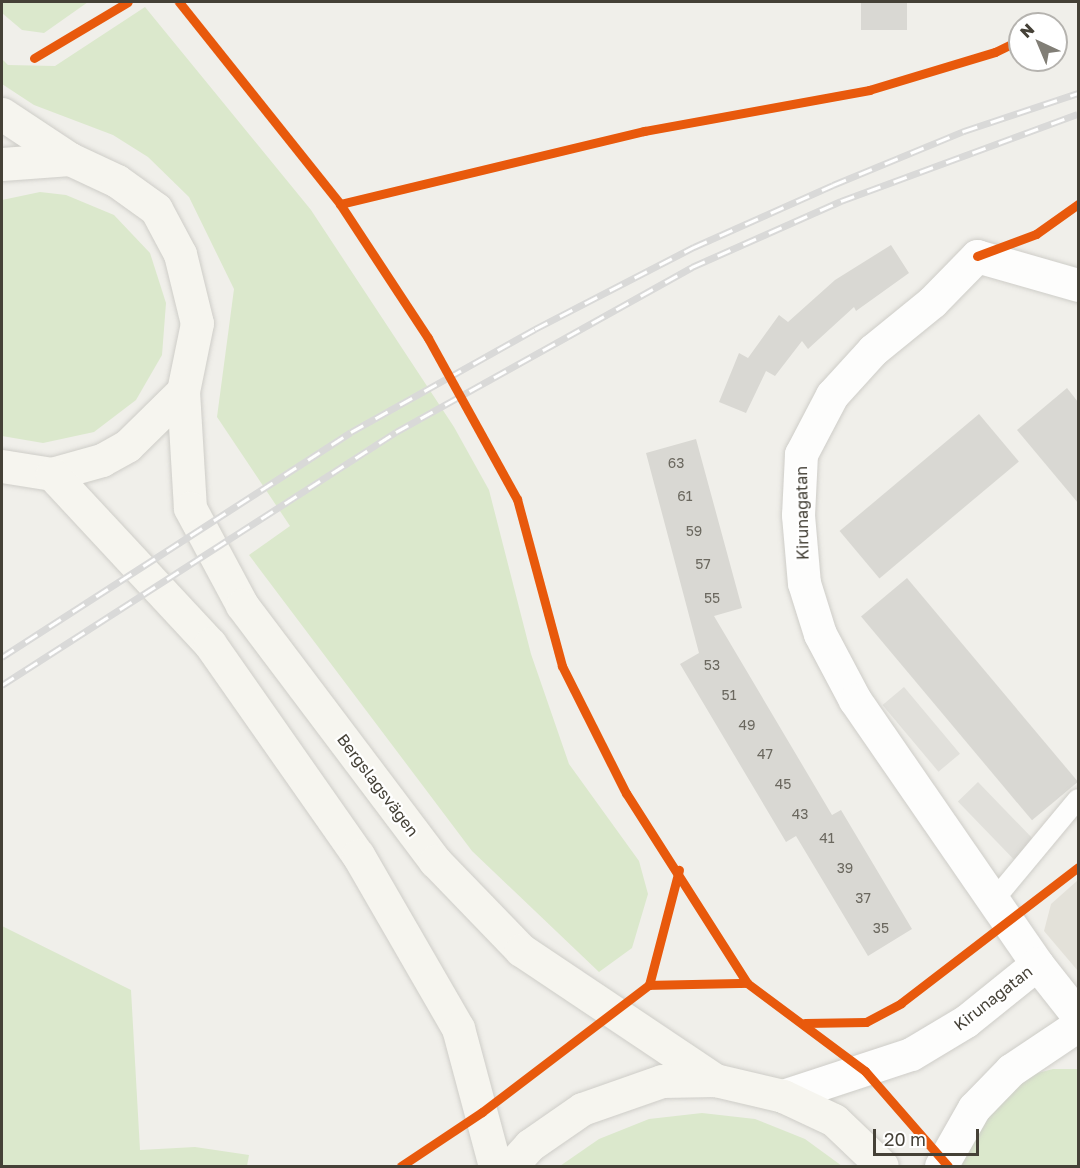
<!DOCTYPE html>
<meta charset="utf-8">
<style>
body{margin:0}
#map{position:relative;width:1080px;height:1168px;overflow:hidden;background:#f0efea;font-family:"Golos Text",sans-serif}
div>[style]{position:absolute}
[style*='--x']{left:calc(var(--x)*1px);top:calc(var(--y)*1px);width:calc(var(--w)*1px);rotate:calc(var(--a)*1deg)}
.residential>*{inset:0;background:#e3e1d9}
.green>*{inset:0;background:#dbe8cc}
.parking>*{inset:0;background:#e1e0db;transform-origin:0 0}
.building>*{inset:0;background:#d9d8d3;transform-origin:0 0}
.roads{filter:drop-shadow(0 0 2px #cecdc8) drop-shadow(0 0 2px #cecdc8)}
.service>*{height:20px;margin:-10px;padding:0 10px;transform-origin:10px;border-radius:10px;background:#fdfdfc}
.minor>*{height:33px;margin:-16.5px;padding:0 16.5px;transform-origin:16.5px;border-radius:16.5px;background:#fdfdfc}
.secondary>*{height:33px;margin:-16.5px;padding:0 16.5px;transform-origin:16.5px;border-radius:16.5px;background:#f6f5ef}
.rail>*{height:7px;margin-top:-3.5px;transform-origin:0;background:repeating-linear-gradient(90deg,#fff 0 14px,#d9d9d8 0 28px);box-sizing:border-box;border-block:2px solid #d9d9d8}
.cycleway>*{height:9px;margin:-4.5px;padding:0 4.5px;transform-origin:4.5px;border-radius:4.5px;background:#e8590c}
span{translate:-50% -50%;white-space:nowrap;text-align:center;line-height:1.15;-webkit-text-stroke:4.5px #fff;paint-order:stroke}
.number-label{font-size:14px;color:#6b685f}
.number-label span{-webkit-text-stroke-width:0}
.street-label{font-size:16px;color:#454137}
.frame{position:absolute;inset:0;border:3px solid #454137;pointer-events:none}
.north{position:absolute;left:1008px;top:12px;width:60px;height:60px;box-sizing:border-box;background:#fff;border:2px solid #b5b3af;border-radius:50%;rotate:316deg;font-size:16px;font-weight:700;line-height:24px;text-align:center;color:#454137}
.north::after{content:'';display:block;margin:auto;width:21px;height:27px;background:#817e76;clip-path:polygon(50% 0,100% 100%,50% 72%,0 100%)}
.scale{position:absolute;left:873px;top:1129px;width:106px;height:27px;box-sizing:border-box;border:3px solid #454137;border-top:0;padding-left:8px;font-size:18px;line-height:21px;white-space:nowrap;color:#454137;-webkit-text-stroke:4px #fff;paint-order:stroke}
</style>
<div id="map">
<div class="residential">
<i style="clip-path:polygon(1078px 880px,1078px 971px,1044px 931px,1051px 904px)"></i>
</div>
<div class="green">
<i style="clip-path:polygon(2px 2px,88px 2px,44px 33px,22px 30px,2px 13px)"></i>
<i style="clip-path:polygon(145px 7px,311px 210px,454px 427px,489px 490px,531px 654px,569px 764px,639px 861px,648px 894px,632px 948px,599px 972px,472px 851px,249px 555px,290px 526px,217px 417px,234px 289px,189px 197px,148px 157px,113px 135px,34px 105px,2px 84px,2px 59px,8px 65px,55px 66px)"></i>
<i style="clip-path:polygon(40px 192px,66px 195px,114px 215px,150px 253px,166px 303px,162px 355px,136px 400px,94px 432px,43px 443px,2px 436px,2px 200px)"></i>
<i style="clip-path:polygon(2px 926px,131px 990px,140px 1150px,195px 1147px,249px 1155px,247px 1166px,2px 1166px)"></i>
<i style="clip-path:polygon(1053px 1069px,1078px 1069px,1078px 1166px,964px 1166px,961px 1163px,971px 1135px,1022px 1077px)"></i>
<i style="clip-path:polygon(702px 1113px,755px 1119px,805px 1139px,842px 1166px,560px 1166px,599px 1139px,649px 1119px)"></i>
</div>
<div class="parking">
<i style="left:904px;top:687px;width:87px;height:28px;rotate:50deg"></i>
<i style="left:978px;top:782px;width:81px;height:28px;rotate:46deg"></i>
</div>
<div class="building">
<i style="left:861px;top:2px;width:46px;height:28px"></i>
<i style="clip-path:polygon(891px 245px,909px 273px,856px 311px,854px 307px,808px 349px,802px 341px,775px 376px,766px 371px,746px 413px,719px 402px,739px 353px,748px 358px,779px 315px,788px 322px,835px 280px)"></i>
<i style="clip-path:polygon(1067px 388px,1078px 402px,1078px 503px,1017px 430px)"></i>
<i style="left:979px;top:414px;width:62px;height:182px;rotate:50deg"></i>
<i style="clip-path:polygon(696px 439px,742px 608px,714px 616px,832px 815px,841px 810px,912px 929px,868px 956px,796px 836px,786px 842px,680px 664px,699px 653px,646px 453px)"></i>
<i style="left:907px;top:578px;width:266px;height:60px;rotate:50deg"></i>
</div>
<div class="roads">
<div class="service">
<i style="--x:994;--y:900;--w:131;--a:-50.3"></i>
</div>
<div class="minor">
<i style="--x:1078;--y:285;--w:105;--a:-164"></i>
<i style="--x:977;--y:256;--w:64;--a:134.4"></i>
<i style="--x:932;--y:302;--w:76;--a:140.9"></i>
<i style="--x:873;--y:350;--w:61;--a:132.3"></i>
<i style="--x:832;--y:395;--w:67;--a:117.7"></i>
<i style="--x:801;--y:454;--w:61;--a:92.8"></i>
<i style="--x:798;--y:515;--w:68;--a:85"></i>
<i style="--x:804;--y:583;--w:53;--a:72.6"></i>
<i style="--x:820;--y:634;--w:75;--a:62.1"></i>
<i style="--x:855;--y:700;--w:321;--a:55.4"></i>
<i style="--x:1037;--y:964;--w:66;--a:51.7"></i>
<i style="--x:783;--y:1096;--w:135;--a:-18.2"></i>
<i style="--x:911;--y:1054;--w:64;--a:-31"></i>
<i style="--x:966;--y:1021;--w:91;--a:-38.8"></i>
<i style="--x:941;--y:1166;--w:67;--a:-60.4"></i>
<i style="--x:974;--y:1108;--w:53;--a:-45.8"></i>
<i style="--x:1011;--y:1070;--w:81;--a:-33.9"></i>
</div>
<div class="secondary">
<i style="--x:2;--y:114;--w:82;--a:33.5"></i>
<i style="--x:2;--y:164;--w:68;--a:-4.2"></i>
<i style="--x:70;--y:159;--w:52;--a:25.1"></i>
<i style="--x:117;--y:181;--w:48;--a:35.7"></i>
<i style="--x:156;--y:209;--w:51;--a:61.9"></i>
<i style="--x:180;--y:254;--w:71;--a:76.2"></i>
<i style="--x:197;--y:323;--w:69;--a:101.6"></i>
<i style="--x:183;--y:391;--w:78;--a:135.5"></i>
<i style="--x:127;--y:446;--w:29;--a:151"></i>
<i style="--x:102;--y:460;--w:52;--a:164.4"></i>
<i style="--x:52;--y:474;--w:51;--a:-170.9"></i>
<i style="--x:183;--y:391;--w:117;--a:86.6"></i>
<i style="--x:190;--y:508;--w:110;--a:61.8"></i>
<i style="--x:242;--y:605;--w:321;--a:53"></i>
<i style="--x:435;--y:861;--w:124;--a:46"></i>
<i style="--x:521;--y:950;--w:234;--a:33.8"></i>
<i style="--x:52;--y:474;--w:232;--a:47.1"></i>
<i style="--x:210;--y:644;--w:258;--a:55"></i>
<i style="--x:358;--y:855;--w:200;--a:60"></i>
<i style="--x:458;--y:1028;--w:143;--a:75"></i>
<i style="--x:511;--y:1166;--w:28;--a:-48"></i>
<i style="--x:530;--y:1145;--w:63;--a:-34.7"></i>
<i style="--x:582;--y:1109;--w:85;--a:-19.3"></i>
<i style="--x:662;--y:1081;--w:53;--a:-1.1"></i>
<i style="--x:715;--y:1080;--w:70;--a:13.2"></i>
<i style="--x:783;--y:1096;--w:56;--a:25.2"></i>
<i style="--x:834;--y:1120;--w:66;--a:43.8"></i>
</div>
</div>
<div class="rail">
<i style="--x:2;--y:657;--w:415;--a:-32.8"></i>
<i style="--x:351;--y:432;--w:211;--a:-29.2"></i>
<i style="--x:535;--y:329;--w:179;--a:-27.3"></i>
<i style="--x:694;--y:247;--w:152;--a:-24"></i>
<i style="--x:833;--y:185;--w:142;--a:-22.4"></i>
<i style="--x:964;--y:131;--w:120;--a:-18.4"></i>
<i style="--x:2;--y:685;--w:468;--a:-32.7"></i>
<i style="--x:396;--y:432;--w:339;--a:-29.1"></i>
<i style="--x:692;--y:267;--w:163;--a:-23.9"></i>
<i style="--x:841;--y:201;--w:252;--a:-20.2"></i>
</div>
<div class="cycleway">
<i style="--x:179;--y:2;--w:258;--a:51.4"></i>
<i style="--x:340;--y:204;--w:160;--a:56.7"></i>
<i style="--x:428;--y:338;--w:184;--a:61.1"></i>
<i style="--x:517;--y:499;--w:173;--a:74.9"></i>
<i style="--x:562;--y:666;--w:142;--a:63.3"></i>
<i style="--x:626;--y:793;--w:225;--a:57.5"></i>
<i style="--x:747;--y:983;--w:147;--a:36.7"></i>
<i style="--x:865;--y:1071;--w:126;--a:48.9"></i>
<i style="--x:34;--y:58;--w:109;--a:-30.8"></i>
<i style="--x:340;--y:204;--w:313;--a:-13.5"></i>
<i style="--x:644;--y:131;--w:229;--a:-10.3"></i>
<i style="--x:869;--y:90;--w:132;--a:-16.8"></i>
<i style="--x:995;--y:52;--w:28;--a:-26"></i>
<i style="--x:977;--y:256;--w:63;--a:-20.4"></i>
<i style="--x:1036;--y:234;--w:52;--a:-35.5"></i>
<i style="--x:649;--y:985;--w:119;--a:-75.4"></i>
<i style="--x:805;--y:1023;--w:61;--a:-0.9"></i>
<i style="--x:866;--y:1022;--w:40;--a:-28"></i>
<i style="--x:901;--y:1003;--w:223;--a:-37.5"></i>
<i style="--x:401;--y:1166;--w:97;--a:-33.7"></i>
<i style="--x:482;--y:1112;--w:210;--a:-37.3"></i>
<i style="--x:649;--y:985;--w:98;--a:-1.2"></i>
</div>
<div class="number-label">
<span style="left:676px;top:463px">63</span>
<span style="left:685px;top:496px">61</span>
<span style="left:694px;top:531px">59</span>
<span style="left:703px;top:564px">57</span>
<span style="left:712px;top:598px">55</span>
<span style="left:712px;top:665px">53</span>
<span style="left:729px;top:695px">51</span>
<span style="left:747px;top:725px">49</span>
<span style="left:765px;top:754px">47</span>
<span style="left:783px;top:784px">45</span>
<span style="left:800px;top:814px">43</span>
<span style="left:827px;top:838px">41</span>
<span style="left:845px;top:868px">39</span>
<span style="left:863px;top:898px">37</span>
<span style="left:881px;top:928px">35</span>
</div>
<div class="street-label">
<span style="left:802px;top:513px;rotate:-91deg">Kirunagatan</span>
<span style="left:378px;top:785px;rotate:53deg">Bergslagsvägen</span>
<span style="left:993px;top:998px;rotate:-38deg">Kirunagatan</span>
</div>
<div class="frame"></div>
<div class="north">N</div>
<div class="scale">20 m</div>
</div>
